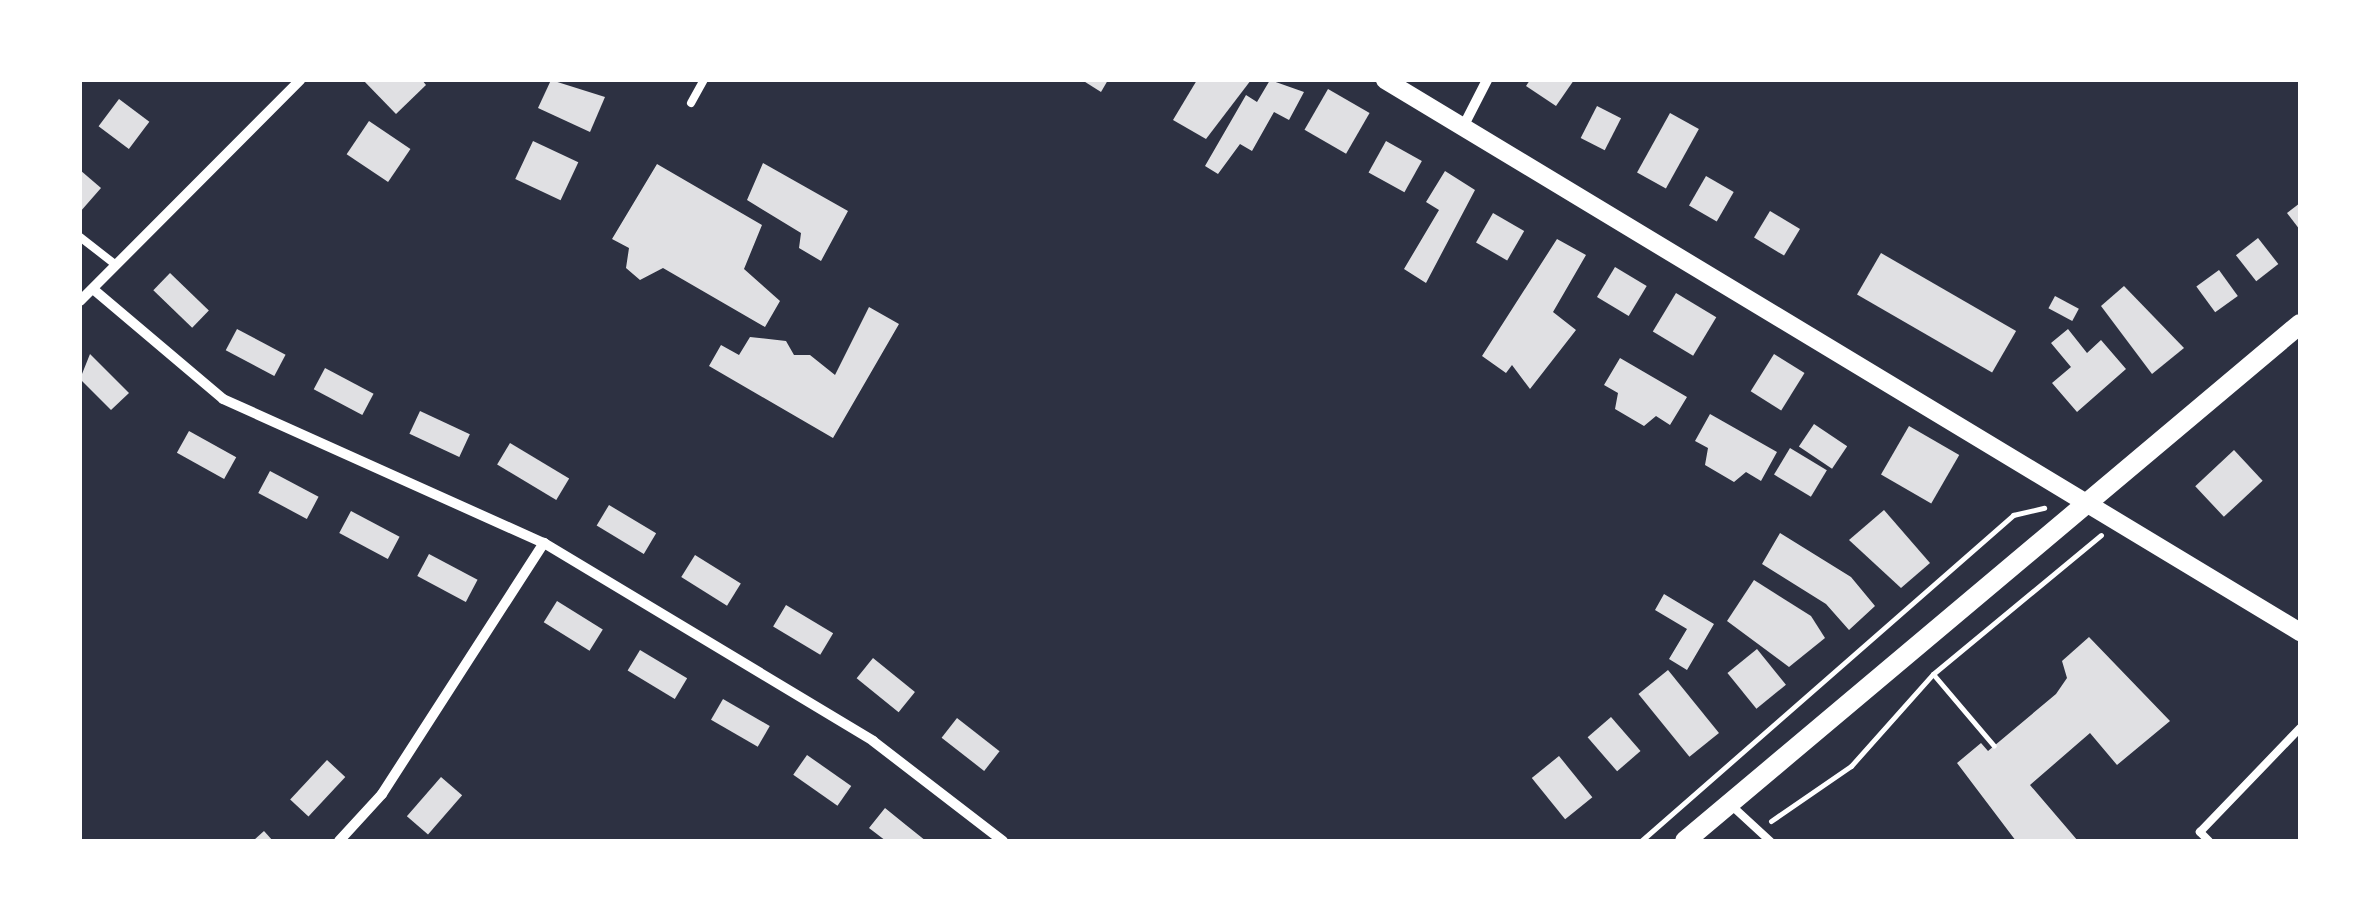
<!DOCTYPE html>
<style>
body{margin:0}
#map{position:relative;width:2380px;height:921px;overflow:hidden;background:#2d3142;font-family:"Work Sans",sans-serif}
div>[style]{position:absolute}
[style*='--x']{left:calc(var(--x)*1px);top:calc(var(--y)*1px);width:calc(var(--w)*1px);rotate:calc(var(--a)*1deg)}
.building>*{inset:0;background:#e0e0e3;transform-origin:0 0}
.path>*{height:5px;margin:-2.5px;padding:0 2.5px;transform-origin:2.5px;border-radius:2.5px;background:#fff}
.service>*{height:8px;margin:-4px;padding:0 4px;transform-origin:4px;border-radius:4px;background:#fff}
.minor>*{height:10px;margin:-5px;padding:0 5px;transform-origin:5px;border-radius:5px;background:#fff}
.tertiary>*{height:18px;margin:-9px;padding:0 9px;transform-origin:9px;border-radius:9px;background:#fff}
.secondary>*{height:20px;margin:-10px;padding:0 10px;transform-origin:10px;border-radius:10px;background:#fff}
span{translate:-50% -50%;white-space:nowrap;text-align:center;line-height:1.15;-webkit-text-stroke:9px #fff;paint-order:stroke}
.frame{position:absolute;inset:0;border:82px solid #fff;pointer-events:none}
</style>
<div id="map">
<div class="building">
<i style="clip-path:polygon(363px 80px,422px 80px,426px 85px,396px 114px)"></i>
<i style="clip-path:polygon(551px 80px,605px 97px,590px 132px,538px 108px)"></i>
<i style="clip-path:polygon(1082px 80px,1108px 80px,1101px 92px)"></i>
<i style="clip-path:polygon(1197px 80px,1251px 80px,1206px 139px,1173px 120px)"></i>
<i style="clip-path:polygon(1270px 80px,1304px 92px,1289px 120px,1274px 112px,1252px 151px,1240px 144px,1218px 174px,1205px 166px,1246px 95px,1257px 102px)"></i>
<i style="clip-path:polygon(1530px 80px,1574px 80px,1556px 106px,1526px 86px)"></i>
<i style="left:1328px;top:89px;width:48px;height:47px;rotate:30deg"></i>
<i style="left:119px;top:99px;width:38px;height:34px;rotate:37deg"></i>
<i style="left:1597px;top:106px;width:27px;height:36px;rotate:27deg"></i>
<i style="left:1670px;top:113px;width:33px;height:68px;rotate:29deg"></i>
<i style="left:369px;top:121px;width:50px;height:40px;rotate:34deg"></i>
<i style="left:533px;top:141px;width:50px;height:42px;rotate:25deg"></i>
<i style="left:1386px;top:141px;width:41px;height:36px;rotate:29deg"></i>
<i style="clip-path:polygon(763px 163px,848px 211px,821px 261px,799px 248px,801px 233px,747px 200px)"></i>
<i style="clip-path:polygon(657px 164px,762px 225px,744px 269px,780px 301px,765px 327px,663px 268px,640px 280px,626px 268px,629px 248px,612px 239px)"></i>
<i style="clip-path:polygon(80px 170px,101px 188px,80px 212px)"></i>
<i style="clip-path:polygon(1445px 171px,1475px 190px,1426px 283px,1404px 269px,1439px 210px,1426px 202px)"></i>
<i style="left:1706px;top:176px;width:32px;height:34px;rotate:30deg"></i>
<i style="clip-path:polygon(2300px 203px,2300px 230px,2287px 213px)"></i>
<i style="left:1770px;top:211px;width:35px;height:31px;rotate:31deg"></i>
<i style="left:1493px;top:213px;width:36px;height:34px;rotate:30deg"></i>
<i style="left:2258px;top:238px;width:33px;height:28px;rotate:52deg"></i>
<i style="clip-path:polygon(1557px 239px,1586px 255px,1553px 312px,1576px 330px,1530px 389px,1512px 365px,1506px 373px,1482px 356px)"></i>
<i style="left:1881px;top:253px;width:156px;height:48px;rotate:30deg"></i>
<i style="left:1615px;top:267px;width:37px;height:35px;rotate:31deg"></i>
<i style="left:2219px;top:270px;width:32px;height:28px;rotate:54deg"></i>
<i style="left:170px;top:273px;width:54px;height:24px;rotate:44deg"></i>
<i style="clip-path:polygon(2124px 286px,2184px 348px,2152px 374px,2101px 306px)"></i>
<i style="left:1676px;top:293px;width:47px;height:45px;rotate:31deg"></i>
<i style="left:2055px;top:296px;width:27px;height:14px;rotate:28deg"></i>
<i style="clip-path:polygon(869px 307px,899px 324px,833px 438px,709px 366px,721px 345px,739px 355px,750px 337px,786px 341px,794px 355px,810px 355px,835px 375px)"></i>
<i style="left:237px;top:329px;width:55px;height:24px;rotate:28deg"></i>
<i style="clip-path:polygon(2068px 329px,2087px 353px,2101px 340px,2126px 369px,2077px 412px,2052px 383px,2071px 367px,2051px 343px)"></i>
<i style="clip-path:polygon(90px 354px,129px 393px,111px 410px,80px 379px)"></i>
<i style="left:1774px;top:354px;width:36px;height:44px;rotate:32deg"></i>
<i style="clip-path:polygon(1620px 358px,1687px 397px,1670px 425px,1656px 416px,1644px 426px,1615px 409px,1618px 393px,1604px 385px)"></i>
<i style="left:325px;top:368px;width:55px;height:24px;rotate:28deg"></i>
<i style="left:420px;top:411px;width:55px;height:25px;rotate:25deg"></i>
<i style="clip-path:polygon(1710px 414px,1777px 452px,1761px 481px,1746px 472px,1734px 482px,1705px 465px,1708px 448px,1695px 441px)"></i>
<i style="left:1814px;top:424px;width:40px;height:27px;rotate:34deg"></i>
<i style="left:1909px;top:426px;width:58px;height:56px;rotate:30deg"></i>
<i style="left:189px;top:431px;width:54px;height:25px;rotate:29deg"></i>
<i style="left:510px;top:443px;width:69px;height:25px;rotate:31deg"></i>
<i style="left:1790px;top:448px;width:43px;height:31px;rotate:31deg"></i>
<i style="left:2234px;top:450px;width:42px;height:53px;rotate:47deg"></i>
<i style="left:270px;top:471px;width:55px;height:25px;rotate:28deg"></i>
<i style="left:609px;top:505px;width:55px;height:24px;rotate:31deg"></i>
<i style="clip-path:polygon(1884px 510px,1930px 563px,1901px 588px,1849px 540px)"></i>
<i style="left:351px;top:511px;width:55px;height:25px;rotate:28deg"></i>
<i style="clip-path:polygon(1780px 533px,1851px 577px,1875px 606px,1849px 630px,1826px 604px,1762px 564px)"></i>
<i style="left:429px;top:554px;width:55px;height:25px;rotate:28deg"></i>
<i style="left:695px;top:555px;width:54px;height:26px;rotate:32deg"></i>
<i style="clip-path:polygon(1754px 580px,1811px 616px,1825px 638px,1789px 667px,1727px 621px)"></i>
<i style="clip-path:polygon(1664px 594px,1714px 624px,1687px 670px,1669px 659px,1687px 629px,1655px 610px)"></i>
<i style="left:557px;top:601px;width:54px;height:25px;rotate:32deg"></i>
<i style="left:786px;top:605px;width:55px;height:25px;rotate:31deg"></i>
<i style="clip-path:polygon(2089px 637px,2170px 721px,2117px 765px,2090px 733px,2030px 785px,2078px 841px,2016px 841px,1957px 763px,1981px 743px,1988px 751px,2056px 694px,2067px 678px,2062px 661px)"></i>
<i style="left:1757px;top:649px;width:46px;height:38px;rotate:51deg"></i>
<i style="left:640px;top:650px;width:55px;height:24px;rotate:31deg"></i>
<i style="left:873px;top:658px;width:54px;height:26px;rotate:39deg"></i>
<i style="left:1668px;top:670px;width:81px;height:38px;rotate:51deg"></i>
<i style="left:723px;top:699px;width:54px;height:24px;rotate:30deg"></i>
<i style="left:1611px;top:717px;width:45px;height:31px;rotate:49deg"></i>
<i style="left:957px;top:718px;width:54px;height:25px;rotate:38deg"></i>
<i style="left:807px;top:755px;width:54px;height:24px;rotate:35deg"></i>
<i style="left:1559px;top:756px;width:53px;height:35px;rotate:51deg"></i>
<i style="left:327px;top:760px;width:25px;height:54px;rotate:43deg"></i>
<i style="left:441px;top:777px;width:28px;height:52px;rotate:41deg"></i>
<i style="clip-path:polygon(885px 808px,906px 825px,926px 841px,886px 841px,869px 828px)"></i>
<i style="clip-path:polygon(264px 831px,273px 841px,253px 841px)"></i>
</div>
<div class="path">
<i style="--x:1933;--y:674;--w:94;--a:49.7"></i>
<i style="--x:1771;--y:821;--w:97;--a:-34.5"></i>
<i style="--x:1851;--y:766;--w:123;--a:-48.3"></i>
<i style="--x:1933;--y:674;--w:218;--a:-39.6"></i>
<i style="--x:1641;--y:841;--w:495;--a:-41.2"></i>
<i style="--x:2013;--y:515;--w:32;--a:-13"></i>
</div>
<div class="service">
<i style="--x:691;--y:103;--w:26;--a:-61"></i>
<i style="--x:80;--y:237;--w:46;--a:37.9"></i>
<i style="--x:1732;--y:806;--w:52;--a:42.6"></i>
<i style="--x:2209;--y:841;--w:13;--a:-135"></i>
<i style="--x:2200;--y:832;--w:144;--a:-46.1"></i>
</div>
<div class="minor">
<i style="--x:1464;--y:125;--w:51;--a:-62.9"></i>
<i style="--x:93;--y:289;--w:170;--a:40.2"></i>
<i style="--x:223;--y:399;--w:352;--a:24.2"></i>
<i style="--x:544;--y:543;--w:384;--a:31"></i>
<i style="--x:873;--y:741;--w:164;--a:37.6"></i>
<i style="--x:80;--y:301;--w:312;--a:-45.1"></i>
<i style="--x:339;--y:841;--w:64;--a:-47.5"></i>
<i style="--x:382;--y:794;--w:299;--a:-57.2"></i>
</div>
<div class="tertiary">
<i style="--x:1385;--y:80;--w:1069;--a:31.1"></i>
</div>
<div class="secondary">
<i style="--x:1685;--y:841;--w:803;--a:-40.05"></i>
</div>
<div class="frame"></div>
</div>
